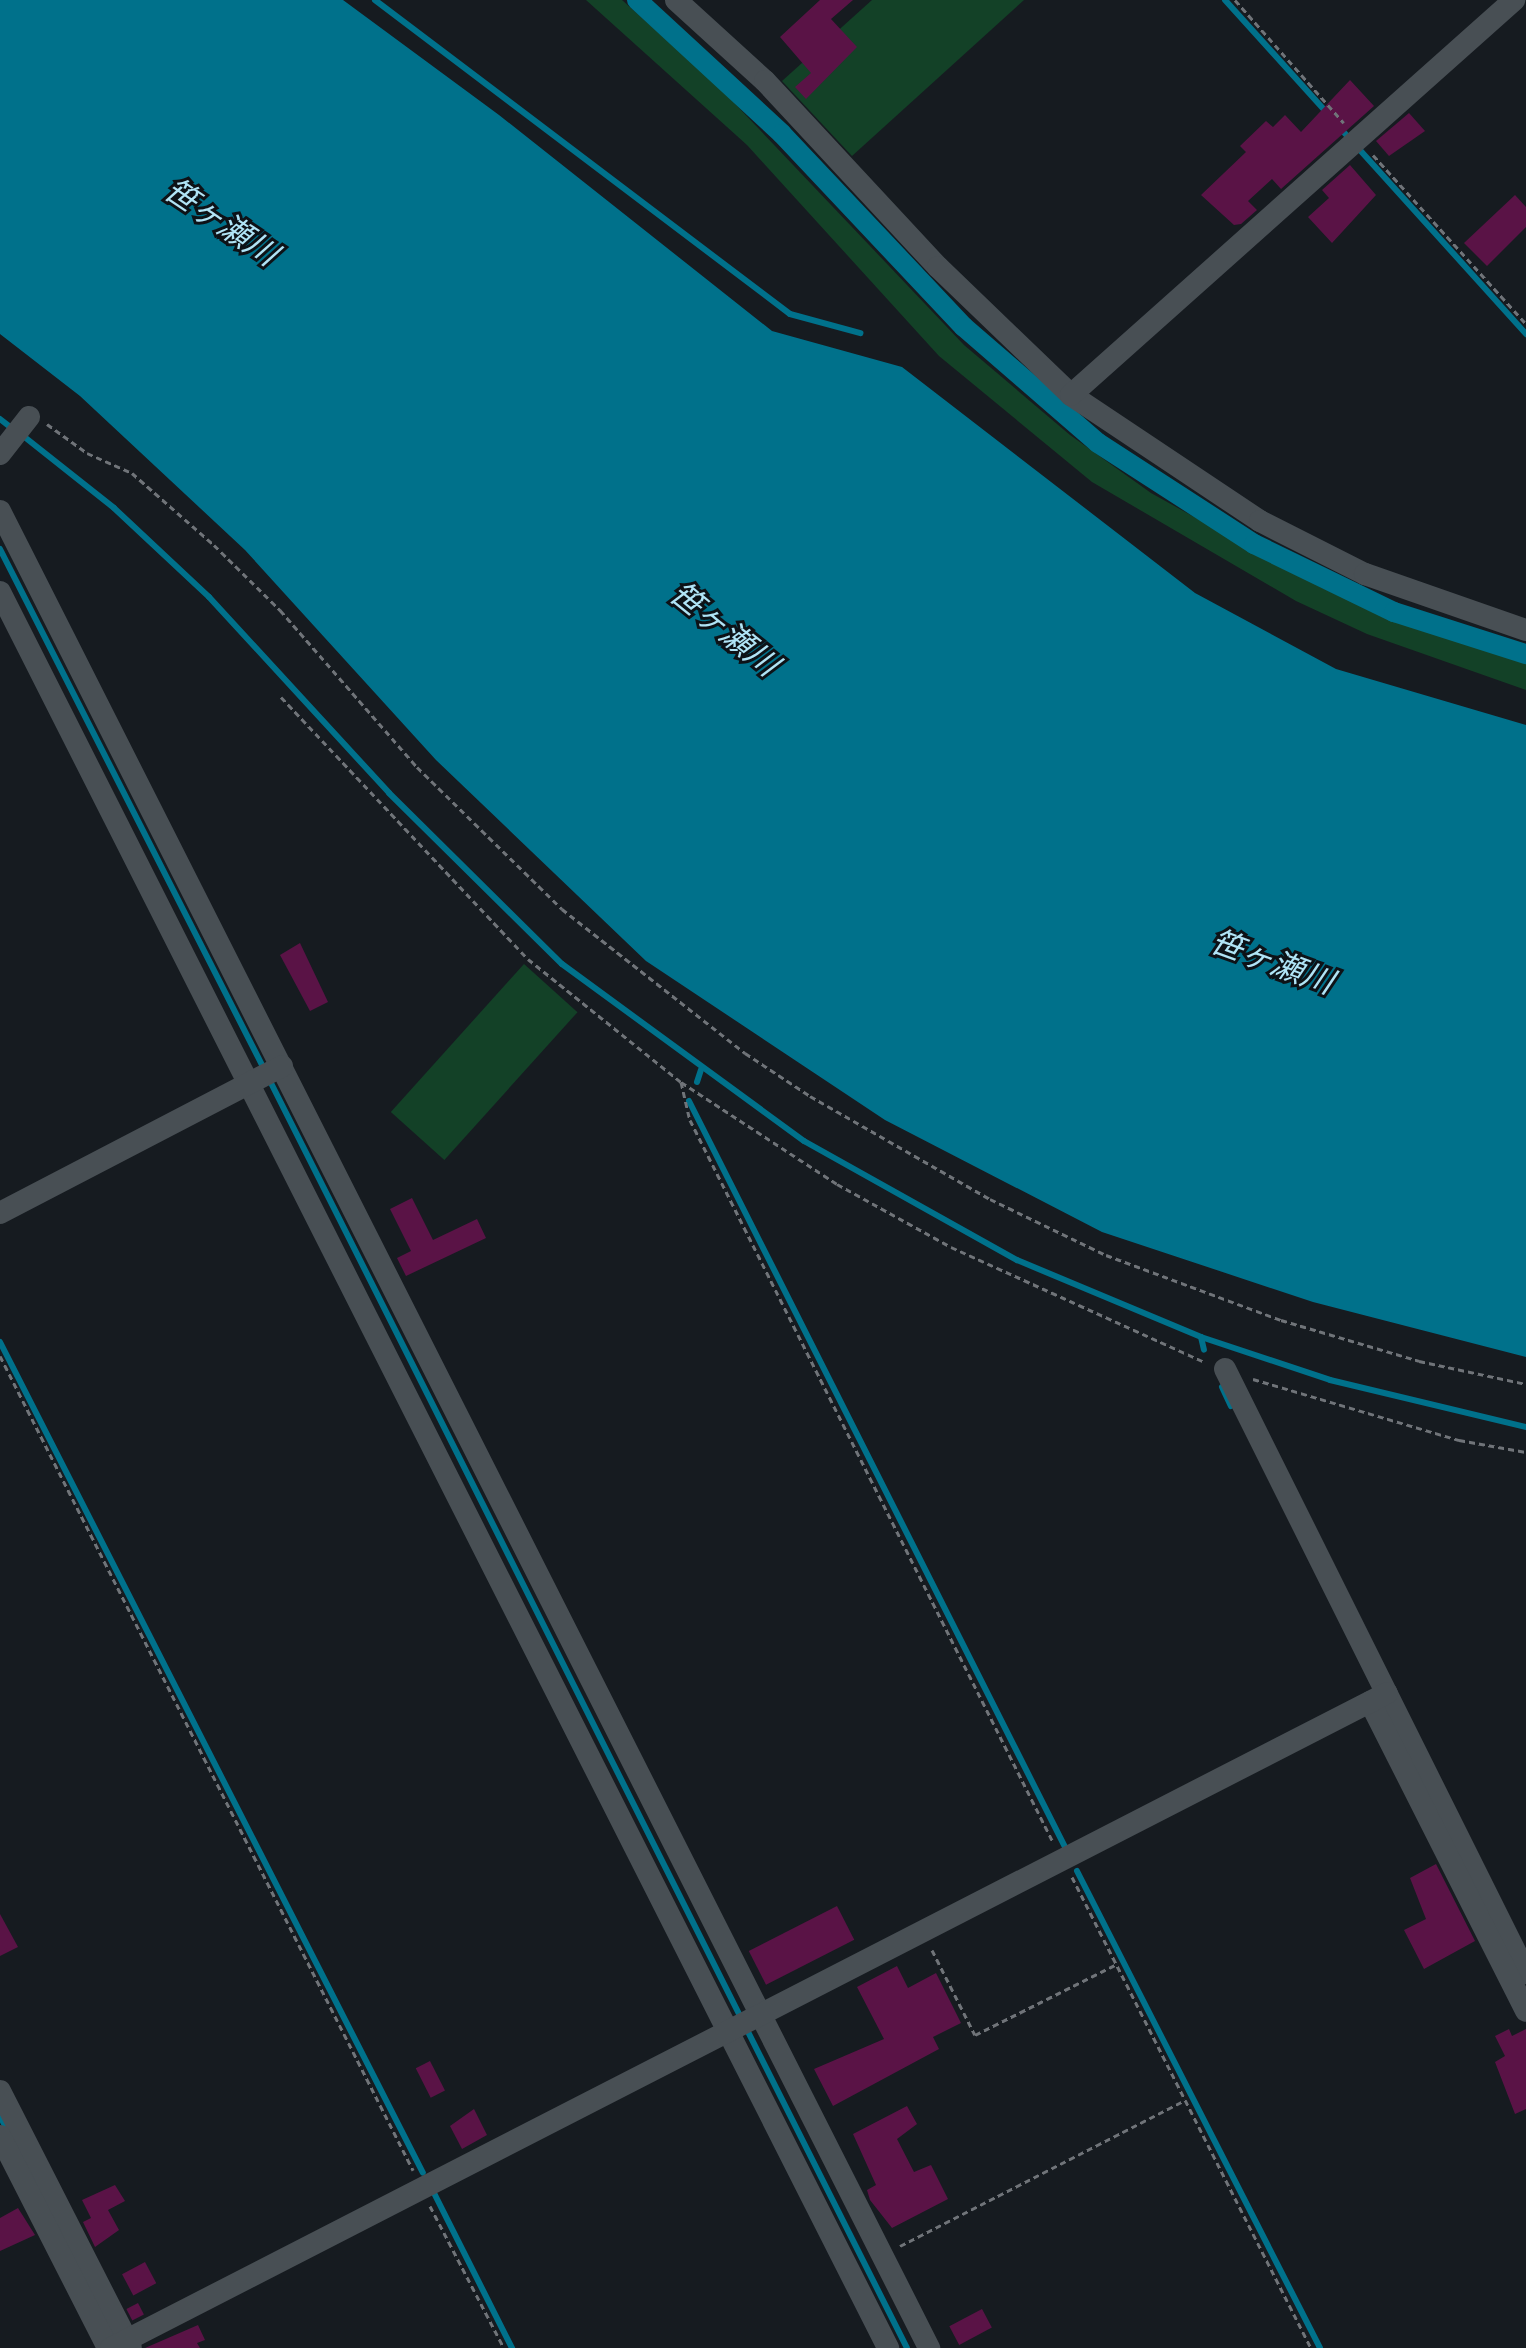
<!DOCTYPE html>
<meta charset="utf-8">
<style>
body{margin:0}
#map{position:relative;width:1526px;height:2348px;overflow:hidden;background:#161b20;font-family:"Space Grotesk","Noto Sans JP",sans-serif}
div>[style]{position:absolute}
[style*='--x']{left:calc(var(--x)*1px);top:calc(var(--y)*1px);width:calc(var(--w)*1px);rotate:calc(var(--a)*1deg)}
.green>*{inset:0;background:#134127;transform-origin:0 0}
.water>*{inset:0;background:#00718b}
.stream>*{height:6px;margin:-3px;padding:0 3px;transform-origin:3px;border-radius:3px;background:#00718b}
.canal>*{height:20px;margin:-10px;padding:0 10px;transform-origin:10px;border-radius:10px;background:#00718b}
.building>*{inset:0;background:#5a1346;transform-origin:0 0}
.path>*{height:3px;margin-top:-1.5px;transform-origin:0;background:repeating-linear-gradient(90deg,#707479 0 6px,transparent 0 10px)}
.street>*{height:22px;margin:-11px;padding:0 11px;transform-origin:11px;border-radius:11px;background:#484f54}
span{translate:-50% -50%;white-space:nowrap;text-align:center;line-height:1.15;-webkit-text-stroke:6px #0d1217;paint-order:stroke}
.water-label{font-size:32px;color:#b0e4f6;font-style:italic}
</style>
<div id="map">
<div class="green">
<i style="clip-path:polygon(586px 0,622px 0,721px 89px,964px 345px,1070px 435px,1151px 493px,1322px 588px,1404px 622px,1526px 661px,1526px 690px,1367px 634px,1296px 601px,1092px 482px,939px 356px,747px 145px)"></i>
<i style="clip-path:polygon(872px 0,1024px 0,852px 156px,782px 81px)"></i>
<i style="left:524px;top:964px;width:72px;height:199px;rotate:42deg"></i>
</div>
<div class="water">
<i style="clip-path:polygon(0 0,343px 0,499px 115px,772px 331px,902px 367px,1195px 593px,1336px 669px,1526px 725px,1526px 1357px,1313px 1302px,1102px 1232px,885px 1120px,646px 961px,436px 760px,245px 550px,80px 396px,0 334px)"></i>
</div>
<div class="stream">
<i style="--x:375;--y:0;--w:520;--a:37.11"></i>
<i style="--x:790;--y:314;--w:73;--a:15.2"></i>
<i style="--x:1225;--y:0;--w:152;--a:47.9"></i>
<i style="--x:1340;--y:128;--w:278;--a:47.9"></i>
<i style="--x:0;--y:419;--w:16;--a:38"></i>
<i style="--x:22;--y:435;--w:117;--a:38.4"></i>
<i style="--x:114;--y:508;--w:130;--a:43.1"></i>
<i style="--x:209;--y:597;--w:266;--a:47.4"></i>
<i style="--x:389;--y:793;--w:243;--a:44.7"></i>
<i style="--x:562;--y:964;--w:300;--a:36.2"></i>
<i style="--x:804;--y:1141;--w:244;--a:29.2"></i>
<i style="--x:1017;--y:1260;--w:199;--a:22.7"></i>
<i style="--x:1201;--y:1337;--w:136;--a:18.4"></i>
<i style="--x:1330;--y:1380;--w:202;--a:13.5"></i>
<i style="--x:0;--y:549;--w:583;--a:63.08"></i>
<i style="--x:269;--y:1079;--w:1420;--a:63.31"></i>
<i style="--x:697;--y:1082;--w:13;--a:-72"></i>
<i style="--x:689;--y:1101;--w:838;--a:63.25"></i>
<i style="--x:1201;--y:1337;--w:13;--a:77"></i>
<i style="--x:0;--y:1342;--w:932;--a:63.02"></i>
<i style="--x:1222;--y:1387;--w:21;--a:65"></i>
<i style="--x:1077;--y:1871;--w:535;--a:63"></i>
<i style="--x:0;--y:2116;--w:20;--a:63"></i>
<i style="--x:434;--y:2193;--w:174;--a:63.3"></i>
</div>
<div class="canal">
<i style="--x:637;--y:0;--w:197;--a:42.7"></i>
<i style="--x:782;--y:134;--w:265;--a:46.7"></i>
<i style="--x:964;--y:327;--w:177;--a:40.9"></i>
<i style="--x:1098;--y:443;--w:186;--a:32.9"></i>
<i style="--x:1254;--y:544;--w:156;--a:25.9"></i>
<i style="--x:1394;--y:612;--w:139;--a:17.7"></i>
</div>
<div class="building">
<i style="clip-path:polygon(820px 0,853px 0,831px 19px,857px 47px,806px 99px,795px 87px,811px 73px,780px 37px)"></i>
<i style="clip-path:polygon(1350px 80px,1374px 106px,1281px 189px,1272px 179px,1248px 201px,1257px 210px,1241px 224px,1234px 225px,1201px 195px,1246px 152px,1240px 146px,1266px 121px,1273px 127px,1285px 115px,1301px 132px)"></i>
<i style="clip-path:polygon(1409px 113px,1425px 131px,1389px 156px,1376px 141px)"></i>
<i style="clip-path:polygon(1350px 165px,1376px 195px,1332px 243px,1308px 217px,1329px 198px,1322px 190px)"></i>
<i style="clip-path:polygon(1515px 195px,1526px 207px,1526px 227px,1487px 266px,1464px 243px)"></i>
<i style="clip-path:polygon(300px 943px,328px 1002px,310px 1011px,280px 955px)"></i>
<i style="clip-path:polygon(412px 1198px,433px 1240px,477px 1219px,486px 1238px,406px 1276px,397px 1258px,411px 1251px,390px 1209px)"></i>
<i style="clip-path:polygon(1436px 1864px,1475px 1941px,1424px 1969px,1404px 1930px,1426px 1919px,1410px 1878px)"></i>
<i style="left:837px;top:1906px;width:38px;height:99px;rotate:63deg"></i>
<i style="clip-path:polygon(0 1914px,18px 1947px,0 1956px)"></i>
<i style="clip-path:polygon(897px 1966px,908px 1988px,936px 1973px,961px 2023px,933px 2037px,939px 2049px,833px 2106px,814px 2069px,884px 2039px,857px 1987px)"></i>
<i style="clip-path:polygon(1509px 2029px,1512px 2036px,1526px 2029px,1526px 2109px,1515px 2114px,1495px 2062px,1505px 2056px,1495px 2036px)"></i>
<i style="left:430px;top:2061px;width:33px;height:16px;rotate:63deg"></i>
<i style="clip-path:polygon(907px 2106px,917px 2124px,897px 2139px,914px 2172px,931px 2165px,948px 2199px,892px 2228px,870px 2200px,867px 2190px,876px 2185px,853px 2134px)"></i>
<i style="clip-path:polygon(474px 2109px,487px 2135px,462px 2149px,450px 2126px)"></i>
<i style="clip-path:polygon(115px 2185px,125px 2201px,108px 2210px,119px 2230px,95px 2247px,83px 2222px,91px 2218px,82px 2200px)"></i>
<i style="clip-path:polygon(18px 2208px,35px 2235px,0 2251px,0 2218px)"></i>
<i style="left:145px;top:2262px;width:24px;height:26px;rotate:62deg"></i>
<i style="left:138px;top:2303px;width:13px;height:13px;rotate:63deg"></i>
<i style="left:982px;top:2309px;width:21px;height:37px;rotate:62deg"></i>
<i style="clip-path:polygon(198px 2325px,205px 2340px,197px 2343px,200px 2348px,145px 2348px)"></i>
</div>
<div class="path">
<i style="--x:1235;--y:0;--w:164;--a:48.5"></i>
<i style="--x:1373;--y:155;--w:228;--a:47.8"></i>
<i style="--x:47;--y:424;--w:49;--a:35.9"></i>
<i style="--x:87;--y:453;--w:49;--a:24"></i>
<i style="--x:132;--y:473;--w:109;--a:41.3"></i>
<i style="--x:214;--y:545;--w:93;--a:44.6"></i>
<i style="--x:280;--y:610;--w:208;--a:48.9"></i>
<i style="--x:417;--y:767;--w:203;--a:44.4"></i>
<i style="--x:562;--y:909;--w:233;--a:38.2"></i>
<i style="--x:745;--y:1053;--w:78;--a:33.5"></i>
<i style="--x:810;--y:1096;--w:207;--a:29.8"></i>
<i style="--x:990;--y:1199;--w:129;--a:25.8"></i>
<i style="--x:1106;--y:1255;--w:187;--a:20.4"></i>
<i style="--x:1281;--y:1320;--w:144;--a:16.5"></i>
<i style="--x:1419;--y:1361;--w:109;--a:12.1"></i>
<i style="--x:281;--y:697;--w:360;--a:46.7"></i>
<i style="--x:528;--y:959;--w:196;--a:38.8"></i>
<i style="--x:681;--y:1082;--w:186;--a:33.2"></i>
<i style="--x:837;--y:1184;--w:130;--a:28.9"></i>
<i style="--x:951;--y:1247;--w:279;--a:24.4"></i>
<i style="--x:681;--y:1082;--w:39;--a:77"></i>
<i style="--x:690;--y:1120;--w:808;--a:63.31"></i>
<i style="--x:0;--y:1356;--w:913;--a:63.1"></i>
<i style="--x:1253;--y:1379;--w:215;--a:16.5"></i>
<i style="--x:1459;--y:1440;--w:68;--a:10.2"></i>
<i style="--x:1072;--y:1877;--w:528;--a:63.1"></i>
<i style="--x:932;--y:1950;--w:95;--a:63.2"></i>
<i style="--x:975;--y:2035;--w:159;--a:-26.6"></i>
<i style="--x:430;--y:2206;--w:160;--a:62.5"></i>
<i style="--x:900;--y:2246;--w:320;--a:-27.1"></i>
</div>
<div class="street">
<i style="--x:676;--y:0;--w:120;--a:42.3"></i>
<i style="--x:765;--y:81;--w:254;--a:47.1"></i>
<i style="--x:938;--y:267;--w:185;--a:43.9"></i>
<i style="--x:1071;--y:395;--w:227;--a:33.7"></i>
<i style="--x:1260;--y:521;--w:118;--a:26.8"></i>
<i style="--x:1365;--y:574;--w:170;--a:19.2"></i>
<i style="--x:1071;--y:395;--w:594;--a:-41.72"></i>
<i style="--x:0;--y:454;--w:47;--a:-51.9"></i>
<i style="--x:0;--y:511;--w:2059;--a:63.17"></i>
<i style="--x:0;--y:592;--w:1968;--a:63.17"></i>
<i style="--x:0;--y:1213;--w:318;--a:-27.5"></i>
<i style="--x:1225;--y:1369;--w:675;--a:63.51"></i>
<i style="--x:1370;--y:1702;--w:346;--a:63.2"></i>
<i style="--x:0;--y:2091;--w:288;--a:63"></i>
<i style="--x:0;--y:2136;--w:238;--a:63"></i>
<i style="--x:111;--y:2348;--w:1434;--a:-27.17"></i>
</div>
<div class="water-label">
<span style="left:221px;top:222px;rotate:34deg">笹ヶ瀬川</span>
<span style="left:724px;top:629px;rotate:39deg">笹ヶ瀬川</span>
<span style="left:1272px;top:962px;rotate:20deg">笹ヶ瀬川</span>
</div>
</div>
